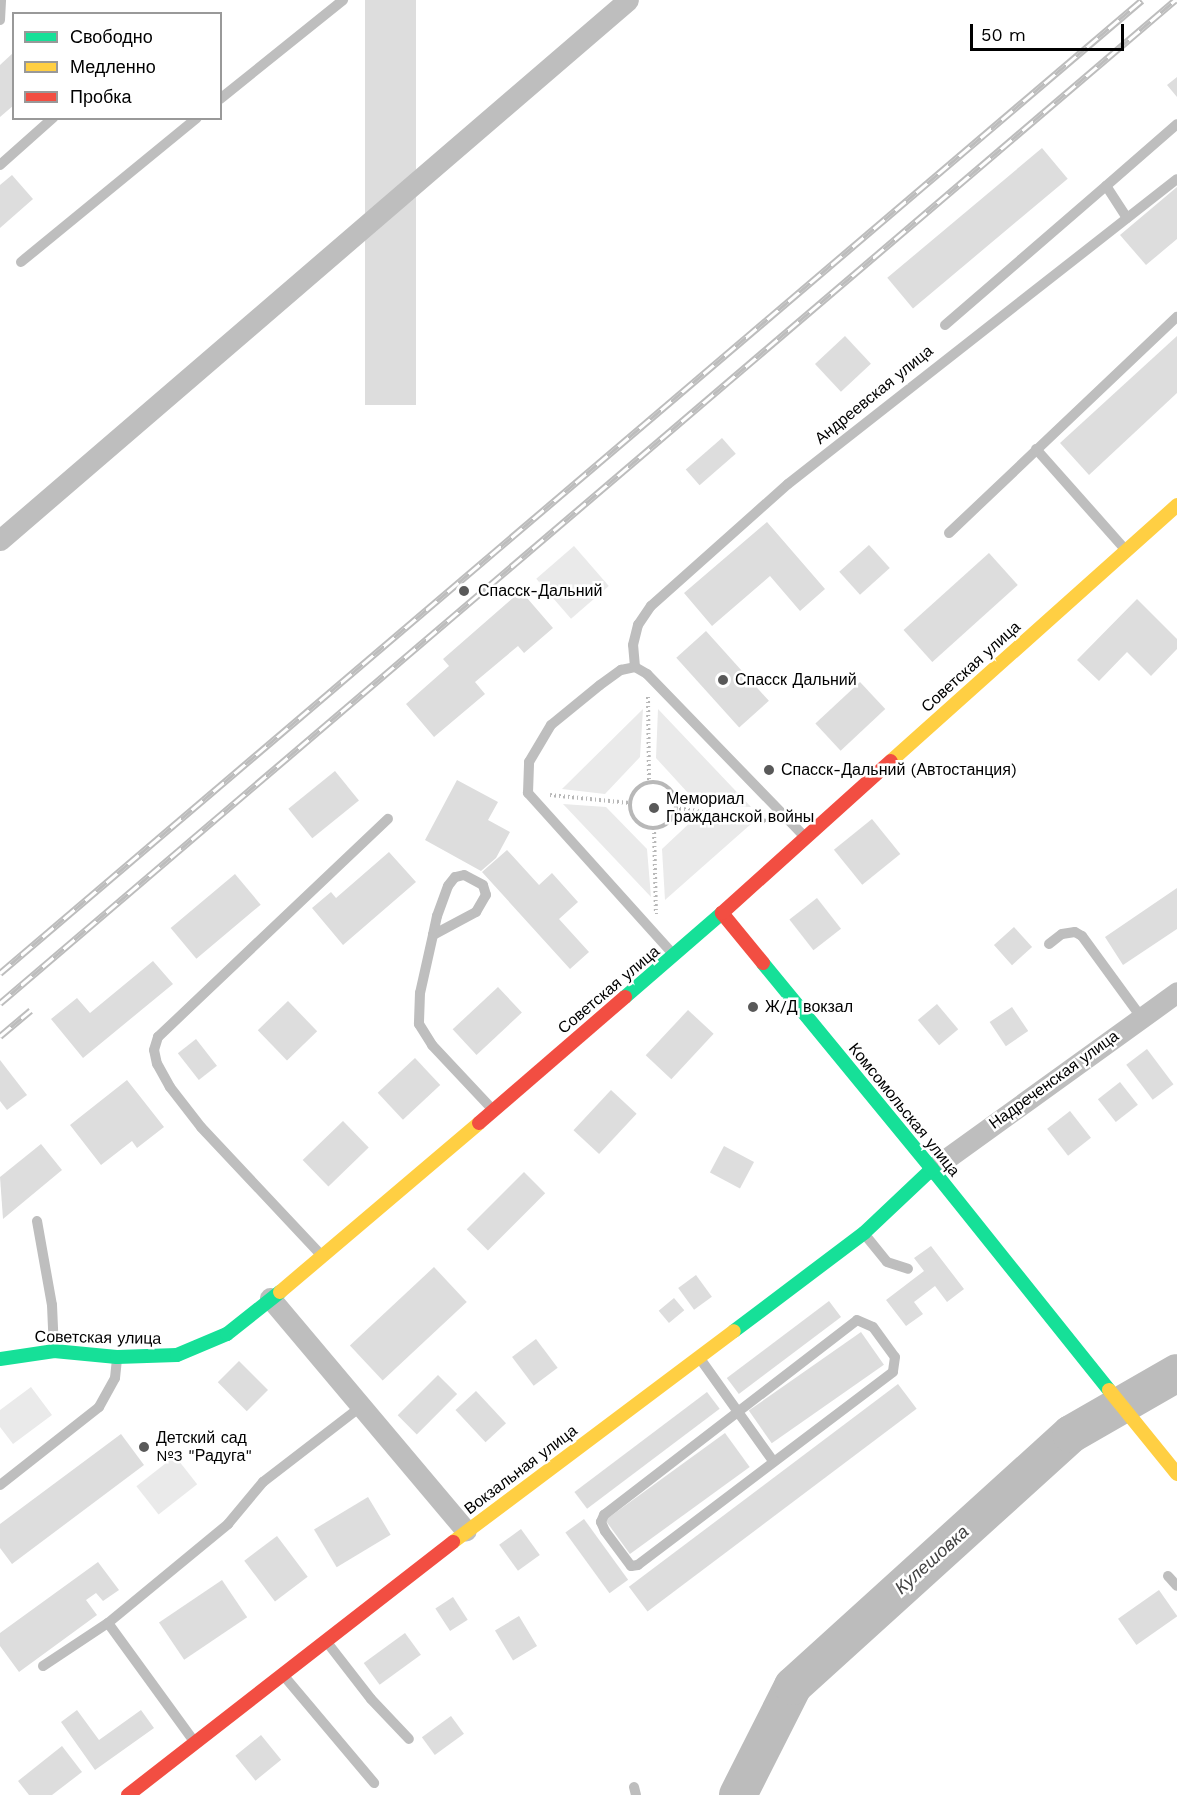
<!DOCTYPE html>
<meta charset="utf-8">
<style>
body{margin:0}
#map{position:relative;width:1177px;height:1795px;overflow:hidden;background:#fff;font-family:"Work Sans",sans-serif}
div>[style]{position:absolute}
[style*='--x']{left:calc(var(--x)*1px);top:calc(var(--y)*1px);width:calc(var(--w)*1px);rotate:calc(var(--a)*1deg)}
.green>*{inset:0;background:#eaeaea;transform-origin:0 0}
.river>*{height:38px;margin:-19px;padding:0 19px;transform-origin:19px;border-radius:19px;background:#bcbcbc}
.building>*{inset:0;background:#ddd;transform-origin:0 0}
.path>*{height:4px;margin-top:-2px;transform-origin:0;background:repeating-linear-gradient(90deg,#b8b8b8 0 1.5px,transparent 0 4.5px)}
.path>.ring{margin:-2px;padding:0;box-sizing:content-box;background:none;border:4px solid #b8b8b8;border-radius:50%}
.lane>*{height:10px;margin:-5px;padding:0 5px;transform-origin:5px;border-radius:5px;background:#bebebe}
.street>*{height:21px;margin:-10.5px;padding:0 10.5px;transform-origin:10.5px;border-radius:10.5px;background:#bebebe}
.fast>*{height:14px;margin:-7px;padding:0 7px;transform-origin:7px;border-radius:7px;background:#16e098}
.slow>*{height:14px;margin:-7px;padding:0 7px;transform-origin:7px;border-radius:7px;background:#ffcf43}
.jam>*{height:14px;margin:-7px;padding:0 7px;transform-origin:7px;border-radius:7px;background:#f24e42}
.rail>*{height:7px;margin-top:-3.5px;transform-origin:0;background:repeating-linear-gradient(90deg,#fff 0 14px,#bdbdbd 0 28px);box-sizing:border-box;border-block:2px solid #bdbdbd}
.dots>*{width:16px;height:16px;translate:-50% -50%;box-sizing:border-box;border:3px solid #fff;border-radius:50%}
span{translate:-50% -50%;white-space:nowrap;text-align:center;line-height:1.15;-webkit-text-stroke:5px #fff;paint-order:stroke}
.street-label{font-size:16px;color:#000}
.poi-label{font-size:16px;color:#000}
.left{translate:0 -50%;text-align:left}
.water-label{font-size:18px;color:#414141;font-style:italic}
.legend{position:absolute;left:12px;top:12px;width:210px;height:108px;box-sizing:border-box;background:#fff;border:2px solid #999;margin:0;padding:8px 10px;list-style:none;font-size:18px;color:#000}
.legend li{display:flex;align-items:center;gap:12px;height:30px}
.legend b{width:30px;border:2px solid #999}
.scale{position:absolute;left:970px;top:24px;width:154px;height:27px;box-sizing:border-box;border:3px solid #000;border-top:0;padding-left:8px;font-size:18px;line-height:21px;white-space:nowrap;color:#000;-webkit-text-stroke:4px #fff;paint-order:stroke}
</style>
<div id="map">
<div class="green">
<i style="left:574px;top:546px;width:53px;height:50px;rotate:49deg"></i>
<i style="clip-path:polygon(643px 709px,640px 757px,605px 794px,562px 789px)"></i>
<i style="clip-path:polygon(658px 709px,751px 807px,699px 805px,656px 758px)"></i>
<i style="clip-path:polygon(563px 804px,606px 807px,647px 849px,651px 897px)"></i>
<i style="clip-path:polygon(695px 818px,751px 824px,665px 900px,662px 849px)"></i>
<i style="clip-path:polygon(31px 1387px,52px 1415px,13px 1444px,0 1427px,0 1410px)"></i>
<i style="left:175px;top:1456px;width:36px;height:49px;rotate:52deg"></i>
</div>
<div class="river">
<i style="--x:738;--y:1795;--w:122;--a:-63.2"></i>
<i style="--x:793;--y:1686;--w:375;--a:-42.2"></i>
<i style="--x:1071;--y:1434;--w:122;--a:-29.9"></i>
</div>
<div class="building">
<i style="left:365px;top:0;width:51px;height:405px"></i>
<i style="clip-path:polygon(14px 52px,14px 105px,0 117px,0 65px)"></i>
<i style="clip-path:polygon(1177px 77px,1177px 97px,1167px 85px)"></i>
<i style="left:1042px;top:148px;width:40px;height:202px;rotate:50deg"></i>
<i style="clip-path:polygon(12px 175px,33px 199px,0 228px,0 185px)"></i>
<i style="clip-path:polygon(1177px 187px,1177px 239px,1146px 265px,1120px 235px)"></i>
<i style="left:845px;top:336px;width:38px;height:41px;rotate:47deg"></i>
<i style="clip-path:polygon(1177px 336px,1177px 393px,1089px 475px,1060px 443px)"></i>
<i style="left:722px;top:438px;width:21px;height:48px;rotate:49deg"></i>
<i style="clip-path:polygon(767px 522px,825px 589px,800px 611px,770px 576px,712px 626px,684px 593px)"></i>
<i style="left:869px;top:545px;width:31px;height:40px;rotate:48deg"></i>
<i style="left:989px;top:553px;width:43px;height:115px;rotate:48deg"></i>
<i style="clip-path:polygon(521px 591px,553px 628px,524px 653px,518px 646px,475px 682px,485px 694px,434px 737px,406px 704px,449px 666px,443px 659px)"></i>
<i style="clip-path:polygon(1137px 599px,1177px 639px,1177px 649px,1151px 676px,1127px 652px,1099px 681px,1077px 660px)"></i>
<i style="left:706px;top:631px;width:94px;height:40px;rotate:48deg"></i>
<i style="left:860px;top:682px;width:37px;height:61px;rotate:47deg"></i>
<i style="left:335px;top:771px;width:38px;height:60px;rotate:51deg"></i>
<i style="clip-path:polygon(457px 780px,498px 802px,488px 820px,510px 832px,496px 858px,481px 871px,425px 840px)"></i>
<i style="left:872px;top:819px;width:45px;height:49px;rotate:51deg"></i>
<i style="clip-path:polygon(507px 850px,539px 885px,552px 873px,578px 902px,559px 919px,589px 952px,570px 969px,482px 872px)"></i>
<i style="clip-path:polygon(389px 852px,416px 882px,343px 945px,312px 908px,331px 892px,336px 898px)"></i>
<i style="left:235px;top:874px;width:40px;height:84px;rotate:50deg"></i>
<i style="clip-path:polygon(1177px 888px,1177px 929px,1123px 965px,1105px 937px)"></i>
<i style="left:817px;top:898px;width:39px;height:35px;rotate:52deg"></i>
<i style="left:1014px;top:927px;width:27px;height:27px;rotate:48deg"></i>
<i style="clip-path:polygon(153px 961px,173px 984px,83px 1058px,51px 1019px,77px 998px,90px 1013px)"></i>
<i style="left:498px;top:987px;width:35px;height:62px;rotate:47deg"></i>
<i style="left:288px;top:1001px;width:42px;height:42px;rotate:46deg"></i>
<i style="left:937px;top:1004px;width:33px;height:25px;rotate:50deg"></i>
<i style="left:1012px;top:1007px;width:29px;height:27px;rotate:56deg"></i>
<i style="left:688px;top:1010px;width:35px;height:62px;rotate:43deg"></i>
<i style="left:196px;top:1039px;width:34px;height:23px;rotate:52deg"></i>
<i style="left:1147px;top:1049px;width:44px;height:26px;rotate:53deg"></i>
<i style="left:415px;top:1058px;width:37px;height:51px;rotate:47deg"></i>
<i style="clip-path:polygon(0 1060px,27px 1095px,7px 1110px,0 1101px)"></i>
<i style="clip-path:polygon(127px 1080px,164px 1127px,137px 1148px,132px 1141px,101px 1165px,70px 1125px)"></i>
<i style="left:1120px;top:1082px;width:29px;height:28px;rotate:52deg"></i>
<i style="left:611px;top:1090px;width:35px;height:55px;rotate:43deg"></i>
<i style="left:1070px;top:1111px;width:34px;height:29px;rotate:52deg"></i>
<i style="left:343px;top:1121px;width:37px;height:56px;rotate:46deg"></i>
<i style="clip-path:polygon(41px 1144px,62px 1170px,3px 1219px,0 1177px)"></i>
<i style="left:724px;top:1146px;width:34px;height:30px;rotate:28deg"></i>
<i style="left:524px;top:1172px;width:30px;height:81px;rotate:45deg"></i>
<i style="clip-path:polygon(931px 1246px,964px 1289px,947px 1302px,935px 1286px,914px 1302px,923px 1314px,906px 1326px,886px 1300px,924px 1271px,914px 1258px)"></i>
<i style="left:434px;top:1267px;width:48px;height:115px;rotate:47deg"></i>
<i style="left:696px;top:1275px;width:27px;height:22px;rotate:54deg"></i>
<i style="left:674px;top:1298px;width:16px;height:20px;rotate:50deg"></i>
<i style="left:829px;top:1301px;width:20px;height:128px;rotate:53deg"></i>
<i style="left:861px;top:1332px;width:40px;height:137px;rotate:55deg"></i>
<i style="left:536px;top:1339px;width:36px;height:30px;rotate:53deg"></i>
<i style="left:239px;top:1361px;width:41px;height:30px;rotate:45deg"></i>
<i style="left:438px;top:1375px;width:27px;height:57px;rotate:45deg"></i>
<i style="left:898px;top:1384px;width:31px;height:337px;rotate:53deg"></i>
<i style="left:476px;top:1391px;width:44px;height:28px;rotate:47deg"></i>
<i style="left:707px;top:1392px;width:21px;height:166px;rotate:53deg"></i>
<i style="left:725px;top:1433px;width:42px;height:148px;rotate:54deg"></i>
<i style="clip-path:polygon(121px 1434px,144px 1465px,12px 1564px,0 1548px,0 1524px)"></i>
<i style="left:368px;top:1497px;width:44px;height:63px;rotate:59deg"></i>
<i style="left:584px;top:1519px;width:75px;height:23px;rotate:54deg"></i>
<i style="left:521px;top:1529px;width:32px;height:27px;rotate:54deg"></i>
<i style="left:277px;top:1536px;width:51px;height:41px;rotate:53deg"></i>
<i style="clip-path:polygon(98px 1562px,119px 1590px,103px 1601px,96px 1593px,86px 1600px,97px 1615px,19px 1672px,0 1646px,0 1633px)"></i>
<i style="left:222px;top:1580px;width:45px;height:76px;rotate:56deg"></i>
<i style="left:1159px;top:1590px;width:32px;height:50px;rotate:55deg"></i>
<i style="left:453px;top:1597px;width:27px;height:21px;rotate:57deg"></i>
<i style="left:519px;top:1616px;width:35px;height:28px;rotate:59deg"></i>
<i style="left:405px;top:1633px;width:27px;height:51px;rotate:54deg"></i>
<i style="clip-path:polygon(77px 1710px,99px 1740px,141px 1710px,154px 1728px,95px 1770px,61px 1722px)"></i>
<i style="left:451px;top:1716px;width:22px;height:36px;rotate:54deg"></i>
<i style="left:261px;top:1735px;width:32px;height:33px;rotate:51deg"></i>
<i style="clip-path:polygon(62px 1746px,82px 1772px,52px 1795px,29px 1795px,18px 1781px)"></i>
</div>
<div class="path">
<i style="--x:648;--y:697;--w:86;--a:89.3"></i>
<i class="ring" style="left:630px;top:782px;width:42px;height:42px"></i>
<i style="--x:550;--y:795;--w:80;--a:5.7"></i>
<i style="--x:675;--y:808;--w:93;--a:8"></i>
<i style="--x:654;--y:828;--w:86;--a:88.7"></i>
</div>
<div class="lane">
<i style="--x:0;--y:20;--w:20;--a:-87"></i>
<i style="--x:220;--y:99;--w:158;--a:-38.8"></i>
<i style="--x:0;--y:165;--w:71;--a:-41.6"></i>
<i style="--x:1127;--y:218;--w:38;--a:-123"></i>
<i style="--x:1106;--y:186;--w:94;--a:-41.1"></i>
<i style="--x:21;--y:262;--w:227;--a:-39.3"></i>
<i style="--x:945;--y:325;--w:213;--a:-40.8"></i>
<i style="--x:1036;--y:449;--w:132;--a:48.4"></i>
<i style="--x:949;--y:533;--w:314;--a:-43.5"></i>
<i style="--x:635;--y:667;--w:22;--a:-95"></i>
<i style="--x:633;--y:645;--w:21;--a:-76"></i>
<i style="--x:638;--y:625;--w:23;--a:-56"></i>
<i style="--x:651;--y:606;--w:183;--a:-41.7"></i>
<i style="--x:788;--y:484;--w:494;--a:-38.1"></i>
<i style="--x:433;--y:935;--w:49;--a:-28.1"></i>
<i style="--x:476;--y:912;--w:20;--a:-60"></i>
<i style="--x:486;--y:895;--w:10;--a:-107"></i>
<i style="--x:483;--y:885;--w:21;--a:-152"></i>
<i style="--x:464;--y:875;--w:9;--a:167"></i>
<i style="--x:455;--y:877;--w:11;--a:128"></i>
<i style="--x:448;--y:886;--w:32;--a:110"></i>
<i style="--x:437;--y:916;--w:19;--a:102"></i>
<i style="--x:433;--y:935;--w:59;--a:102.6"></i>
<i style="--x:420;--y:993;--w:31;--a:92"></i>
<i style="--x:419;--y:1024;--w:25;--a:58"></i>
<i style="--x:432;--y:1045;--w:89;--a:46.8"></i>
<i style="--x:1049;--y:944;--w:16;--a:-38"></i>
<i style="--x:1062;--y:934;--w:13;--a:-9"></i>
<i style="--x:1075;--y:932;--w:8;--a:30"></i>
<i style="--x:1082;--y:936;--w:100;--a:53.9"></i>
<i style="--x:673;--y:954;--w:217;--a:-132"></i>
<i style="--x:528;--y:793;--w:31;--a:-88"></i>
<i style="--x:529;--y:762;--w:43;--a:-59.3"></i>
<i style="--x:551;--y:725;--w:63;--a:-39.2"></i>
<i style="--x:600;--y:685;--w:26;--a:-36"></i>
<i style="--x:621;--y:670;--w:14;--a:-12"></i>
<i style="--x:635;--y:667;--w:14;--a:30"></i>
<i style="--x:647;--y:674;--w:227;--a:45.9"></i>
<i style="--x:37;--y:1221;--w:85;--a:79.9"></i>
<i style="--x:52;--y:1305;--w:45;--a:87.5"></i>
<i style="--x:866;--y:1236;--w:33;--a:51"></i>
<i style="--x:887;--y:1262;--w:22;--a:18"></i>
<i style="--x:323;--y:1257;--w:178;--a:-133.2"></i>
<i style="--x:201;--y:1127;--w:51;--a:-127.8"></i>
<i style="--x:170;--y:1087;--w:26;--a:-119"></i>
<i style="--x:157;--y:1064;--w:14;--a:-102"></i>
<i style="--x:154;--y:1050;--w:14;--a:-73"></i>
<i style="--x:158;--y:1037;--w:317;--a:-43.5"></i>
<i style="--x:857;--y:1320;--w:17;--a:24"></i>
<i style="--x:873;--y:1327;--w:37;--a:54"></i>
<i style="--x:895;--y:1357;--w:15;--a:98"></i>
<i style="--x:893;--y:1372;--w:320;--a:142.9"></i>
<i style="--x:638;--y:1565;--w:7;--a:172"></i>
<i style="--x:631;--y:1566;--w:44;--a:-126.6"></i>
<i style="--x:605;--y:1531;--w:10;--a:-114"></i>
<i style="--x:601;--y:1522;--w:8;--a:-67"></i>
<i style="--x:604;--y:1515;--w:319;--a:-37.6"></i>
<i style="--x:701;--y:1360;--w:124;--a:54.5"></i>
<i style="--x:0;--y:1485;--w:126;--a:-38.2"></i>
<i style="--x:99;--y:1407;--w:33;--a:-61"></i>
<i style="--x:115;--y:1378;--w:20;--a:-84"></i>
<i style="--x:1168;--y:1576;--w:13;--a:48"></i>
<i style="--x:108;--y:1623;--w:156;--a:-39.5"></i>
<i style="--x:228;--y:1524;--w:55;--a:-50.2"></i>
<i style="--x:263;--y:1482;--w:126;--a:-37.6"></i>
<i style="--x:326;--y:1641;--w:73;--a:52.2"></i>
<i style="--x:371;--y:1699;--w:55;--a:46.5"></i>
<i style="--x:43;--y:1666;--w:78;--a:-33.5"></i>
<i style="--x:108;--y:1623;--w:145;--a:54"></i>
<i style="--x:284;--y:1676;--w:140;--a:49.9"></i>
<i style="--x:634;--y:1787;--w:8;--a:76"></i>
</div>
<div class="street">
<i style="--x:0;--y:540;--w:828;--a:-40.69"></i>
<i style="--x:932;--y:1169;--w:302;--a:-35.8"></i>
<i style="--x:270;--y:1298;--w:304;--a:49.9"></i>
</div>
<div class="fast">
<i style="--x:625;--y:997;--w:128;--a:-40.9"></i>
<i style="--x:932;--y:1169;--w:283;--a:51.3"></i>
<i style="--x:734;--y:1331;--w:163;--a:-37"></i>
<i style="--x:864;--y:1233;--w:93;--a:-43.3"></i>
<i style="--x:932;--y:1169;--w:266;--a:-129.4"></i>
<i style="--x:0;--y:1359;--w:55;--a:-8.4"></i>
<i style="--x:54;--y:1351;--w:63;--a:5.4"></i>
<i style="--x:117;--y:1357;--w:60;--a:-1.9"></i>
<i style="--x:177;--y:1355;--w:54;--a:-22.8"></i>
<i style="--x:227;--y:1334;--w:68;--a:-38.4"></i>
</div>
<div class="slow">
<i style="--x:891;--y:761;--w:384;--a:-41.8"></i>
<i style="--x:280;--y:1292;--w:261;--a:-40.3"></i>
<i style="--x:1109;--y:1390;--w:108;--a:51"></i>
<i style="--x:453;--y:1542;--w:351;--a:-36.9"></i>
</div>
<div class="jam">
<i style="--x:763;--y:963;--w:65;--a:-129.4"></i>
<i style="--x:722;--y:913;--w:227;--a:-42"></i>
<i style="--x:479;--y:1123;--w:193;--a:-40.8"></i>
<i style="--x:128;--y:1795;--w:412;--a:-37.9"></i>
</div>
<div class="rail">
<i style="--x:0;--y:973;--w:1500;--a:-40.43"></i>
<i style="--x:0;--y:1003;--w:1545;--a:-40.48"></i>
<i style="--x:0;--y:1036;--w:40;--a:-40"></i>
</div>
<div class="dots">
<i style="left:464px;top:591px;background:#595959"></i>
<i style="left:723px;top:680px;background:#595959"></i>
<i style="left:769px;top:770px;background:#595959"></i>
<i style="left:654px;top:808px;background:#595959"></i>
<i style="left:753px;top:1007px;background:#595959"></i>
<i style="left:144px;top:1447px;background:#595959"></i>
</div>
<div class="street-label">
<span style="left:874px;top:395px;rotate:-39deg">Андреевская улица</span>
<span style="left:971px;top:667px;rotate:-42deg">Советская улица</span>
<span style="left:609px;top:990px;rotate:-40deg">Советская улица</span>
<span style="left:1054px;top:1080px;rotate:-36deg">Надреченская улица</span>
<span style="left:904px;top:1110px;rotate:51deg">Комсомольская улица</span>
<span style="left:98px;top:1338px;rotate:1deg">Советская улица</span>
<span style="left:521px;top:1470px;rotate:-37deg">Вокзальная улица</span>
</div>
<div class="poi-label">
<span class="left" style="left:478px;top:591px">Спасск-Дальний</span>
<span class="left" style="left:735px;top:680px">Спасск Дальний</span>
<span class="left" style="left:781px;top:770px">Спасск-Дальний (Автостанция)</span>
<span class="left" style="left:666px;top:808px">Мемориал<br>Гражданской войны</span>
<span class="left" style="left:765px;top:1007px">Ж/Д вокзал</span>
<span class="left" style="left:156px;top:1447px">Детский сад<br>№3 "Радуга"</span>
</div>
<div class="water-label">
<span style="left:932px;top:1560px;rotate:-42deg">Кулешовка</span>
</div>
<ul class="legend">
<li><b style="height:8px;background:#16e098"></b>Свободно</li>
<li><b style="height:8px;background:#ffcf43"></b>Медленно</li>
<li><b style="height:8px;background:#f24e42"></b>Пробка</li>
</ul>
<div class="scale">50 m</div>
</div>
